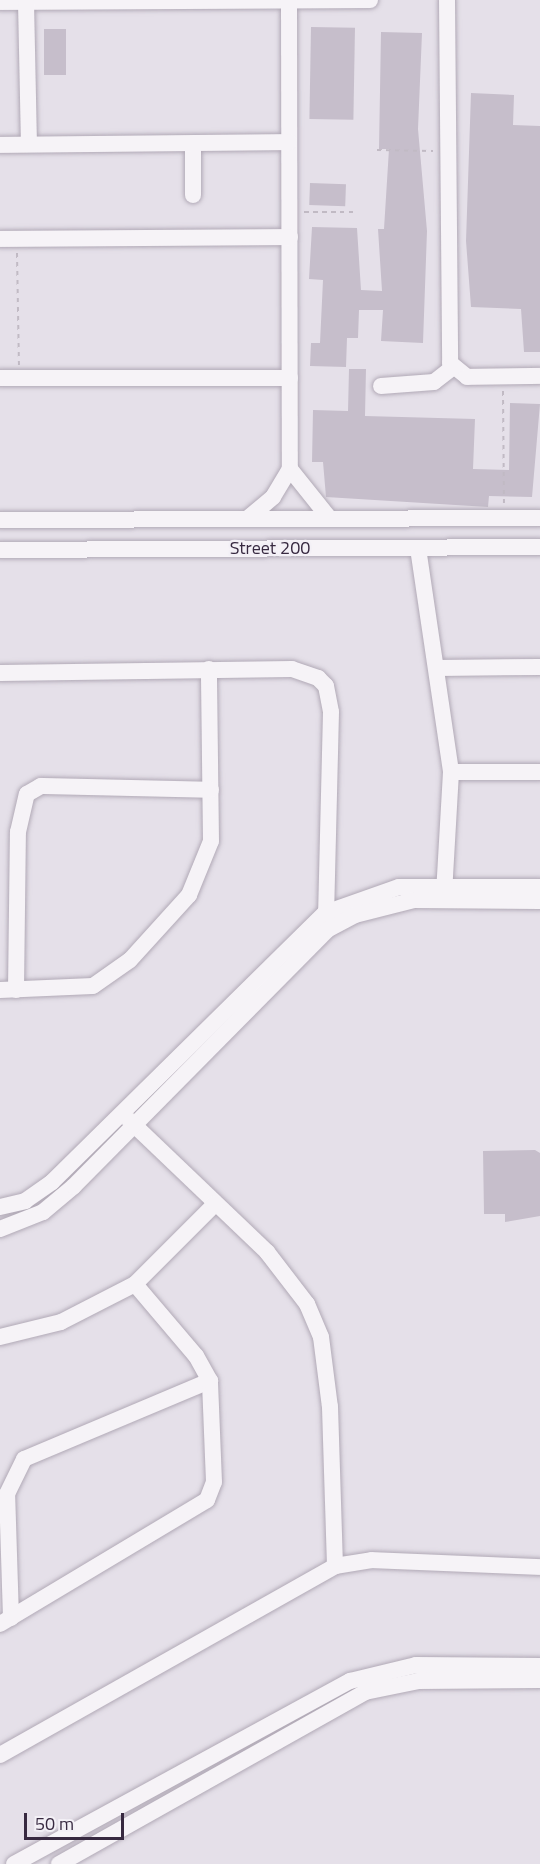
<!DOCTYPE html>
<style>
body{margin:0}
#map{position:relative;width:540px;height:1864px;overflow:hidden;background:#e5e0e9;font-family:"Titillium Web",sans-serif}
div>[style]{position:absolute}
[style*='--x']{left:calc(var(--x)*1px);top:calc(var(--y)*1px);width:calc(var(--w)*1px);rotate:calc(var(--a)*1deg)}
.building>*{inset:0;background:#c6becb;transform-origin:0 0}
.path>*{height:2px;margin-top:-1px;transform-origin:0;background:repeating-linear-gradient(90deg,#c1bac4 0 4.5px,transparent 0 9px)}
.roads{filter:drop-shadow(0 0 2px #b1a9b6) drop-shadow(0 0 2px #b1a9b6)}
.minor>*{height:16px;margin:-8px;padding:0 8px;transform-origin:8px;border-radius:8px;background:#f6f3f7}
span{translate:-50% -50%;white-space:nowrap;text-align:center;line-height:1.15;-webkit-text-stroke:4.5px #f3f0f6;paint-order:stroke}
.street-label{font-size:18px;color:#372940}
.scale{position:absolute;left:24px;top:1813px;width:100px;height:27px;box-sizing:border-box;border:3px solid #372940;border-top:0;padding-left:8px;font-size:18px;line-height:21px;white-space:nowrap;color:#372940;-webkit-text-stroke:4px #f3f0f6;paint-order:stroke}
</style>
<div id="map">
<div class="building">
<i style="left:311px;top:27px;width:44px;height:92px;rotate:1deg"></i>
<i style="left:44px;top:29px;width:22px;height:46px"></i>
<i style="clip-path:polygon(381px 32px,422px 33px,418px 129px,427px 231px,423px 343px,381px 341px,383px 310px,359px 310px,358px 338px,347px 338px,346px 367px,310px 366px,311px 343px,320px 343px,323px 280px,309px 279px,312px 227px,357px 228px,361px 290px,382px 291px,378px 229px,384px 229px,389px 149px,379px 149px)"></i>
<i style="clip-path:polygon(471px 93px,514px 95px,513px 125px,540px 126px,540px 352px,524px 352px,521px 309px,471px 307px,466px 241px)"></i>
<i style="left:310px;top:183px;width:36px;height:22px;rotate:2deg"></i>
<i style="clip-path:polygon(349px 369px,366px 369px,365px 416px,475px 419px,473px 469px,509px 470px,510px 403px,540px 404px,532px 497px,489px 496px,488px 507px,326px 497px,323px 462px,312px 462px,313px 410px,348px 411px)"></i>
<i style="clip-path:polygon(535px 1150px,540px 1153px,540px 1216px,505px 1222px,505px 1214px,484px 1214px,483px 1151px)"></i>
</div>
<div class="path">
<i style="--x:377;--y:150;--w:56;--a:1"></i>
<i style="--x:304;--y:212;--w:54;--a:0"></i>
<i style="--x:17;--y:253;--w:112;--a:89"></i>
<i style="--x:503;--y:391;--w:112;--a:89.5"></i>
</div>
<div class="roads">
<div class="minor">
<i style="--x:447;--y:0;--w:363;--a:89.5"></i>
<i style="--x:450;--y:363;--w:22;--a:39"></i>
<i style="--x:467;--y:377;--w:73;--a:-0.8"></i>
<i style="--x:289;--y:1;--w:468;--a:89.9"></i>
<i style="--x:290;--y:469;--w:64;--a:51.3"></i>
<i style="--x:0;--y:2;--w:370;--a:-0.3"></i>
<i style="--x:26;--y:2;--w:142;--a:88.8"></i>
<i style="--x:193;--y:143;--w:52;--a:90"></i>
<i style="--x:0;--y:145;--w:289;--a:-0.6"></i>
<i style="--x:0;--y:239;--w:290;--a:-0.4"></i>
<i style="--x:0;--y:378;--w:290;--a:0"></i>
<i style="--x:381;--y:386;--w:53;--a:-4.3"></i>
<i style="--x:434;--y:382;--w:23;--a:-38"></i>
<i style="--x:247;--y:519;--w:34;--a:-40"></i>
<i style="--x:273;--y:497;--w:33;--a:-59"></i>
<i style="--x:0;--y:520;--w:540;--a:-0.21"></i>
<i style="--x:418;--y:548;--w:226;--a:81.6"></i>
<i style="--x:451;--y:772;--w:120;--a:93.3"></i>
<i style="--x:0;--y:550;--w:540;--a:-0.32"></i>
<i style="--x:437;--y:668;--w:103;--a:-0.6"></i>
<i style="--x:0;--y:673;--w:292;--a:-0.8"></i>
<i style="--x:292;--y:669;--w:28;--a:19"></i>
<i style="--x:318;--y:678;--w:11;--a:45"></i>
<i style="--x:326;--y:686;--w:26;--a:79"></i>
<i style="--x:331;--y:712;--w:211;--a:91.4"></i>
<i style="--x:451;--y:772;--w:89;--a:0"></i>
<i style="--x:0;--y:990;--w:93;--a:-2.5"></i>
<i style="--x:93;--y:986;--w:45;--a:-35.1"></i>
<i style="--x:130;--y:960;--w:88;--a:-47.8"></i>
<i style="--x:189;--y:895;--w:58;--a:-67.8"></i>
<i style="--x:211;--y:841;--w:172;--a:-90.7"></i>
<i style="--x:16;--y:990;--w:158;--a:-89.3"></i>
<i style="--x:18;--y:832;--w:39;--a:-77"></i>
<i style="--x:27;--y:794;--w:16;--a:-30"></i>
<i style="--x:41;--y:786;--w:170;--a:1.3"></i>
<i style="--x:129;--y:1120;--w:191;--a:43.7"></i>
<i style="--x:267;--y:1252;--w:66;--a:52.4"></i>
<i style="--x:307;--y:1304;--w:36;--a:67"></i>
<i style="--x:321;--y:1337;--w:71;--a:82.7"></i>
<i style="--x:330;--y:1407;--w:159;--a:88.2"></i>
<i style="--x:0;--y:1207;--w:26;--a:-13"></i>
<i style="--x:25;--y:1201;--w:33;--a:-35"></i>
<i style="--x:52;--y:1182;--w:383;--a:-44.6"></i>
<i style="--x:325;--y:913;--w:78;--a:-19.4"></i>
<i style="--x:399;--y:887;--w:141;--a:0"></i>
<i style="--x:0;--y:1229;--w:46;--a:-21.6"></i>
<i style="--x:43;--y:1212;--w:40;--a:-40"></i>
<i style="--x:74;--y:1186;--w:360;--a:-45.3"></i>
<i style="--x:327;--y:930;--w:32;--a:-28"></i>
<i style="--x:355;--y:915;--w:61;--a:-14.3"></i>
<i style="--x:414;--y:900;--w:126;--a:0.5"></i>
<i style="--x:0;--y:1337;--w:63;--a:-13.8"></i>
<i style="--x:61;--y:1322;--w:83;--a:-27.2"></i>
<i style="--x:135;--y:1284;--w:113;--a:-45"></i>
<i style="--x:11;--y:1618;--w:124;--a:-91.8"></i>
<i style="--x:7;--y:1494;--w:39;--a:-64"></i>
<i style="--x:24;--y:1459;--w:202;--a:-22.8"></i>
<i style="--x:0;--y:1624;--w:241;--a:-30.9"></i>
<i style="--x:207;--y:1500;--w:19;--a:-69"></i>
<i style="--x:214;--y:1482;--w:101;--a:-92.3"></i>
<i style="--x:210;--y:1381;--w:29;--a:-119"></i>
<i style="--x:196;--y:1356;--w:94;--a:-130.3"></i>
<i style="--x:0;--y:1755;--w:385;--a:-29.4"></i>
<i style="--x:335;--y:1566;--w:37;--a:-9"></i>
<i style="--x:372;--y:1560;--w:168;--a:2.4"></i>
<i style="--x:14;--y:1864;--w:383;--a:-28.6"></i>
<i style="--x:350;--y:1681;--w:68;--a:-13.6"></i>
<i style="--x:416;--y:1665;--w:124;--a:0.5"></i>
<i style="--x:59;--y:1864;--w:351;--a:-29.3"></i>
<i style="--x:365;--y:1692;--w:54;--a:-11.7"></i>
<i style="--x:418;--y:1681;--w:122;--a:-0.5"></i>
</div>
</div>
<div class="street-label">
<span style="left:270px;top:548px">Street 200</span>
</div>
<div class="scale">50 m</div>
</div>
